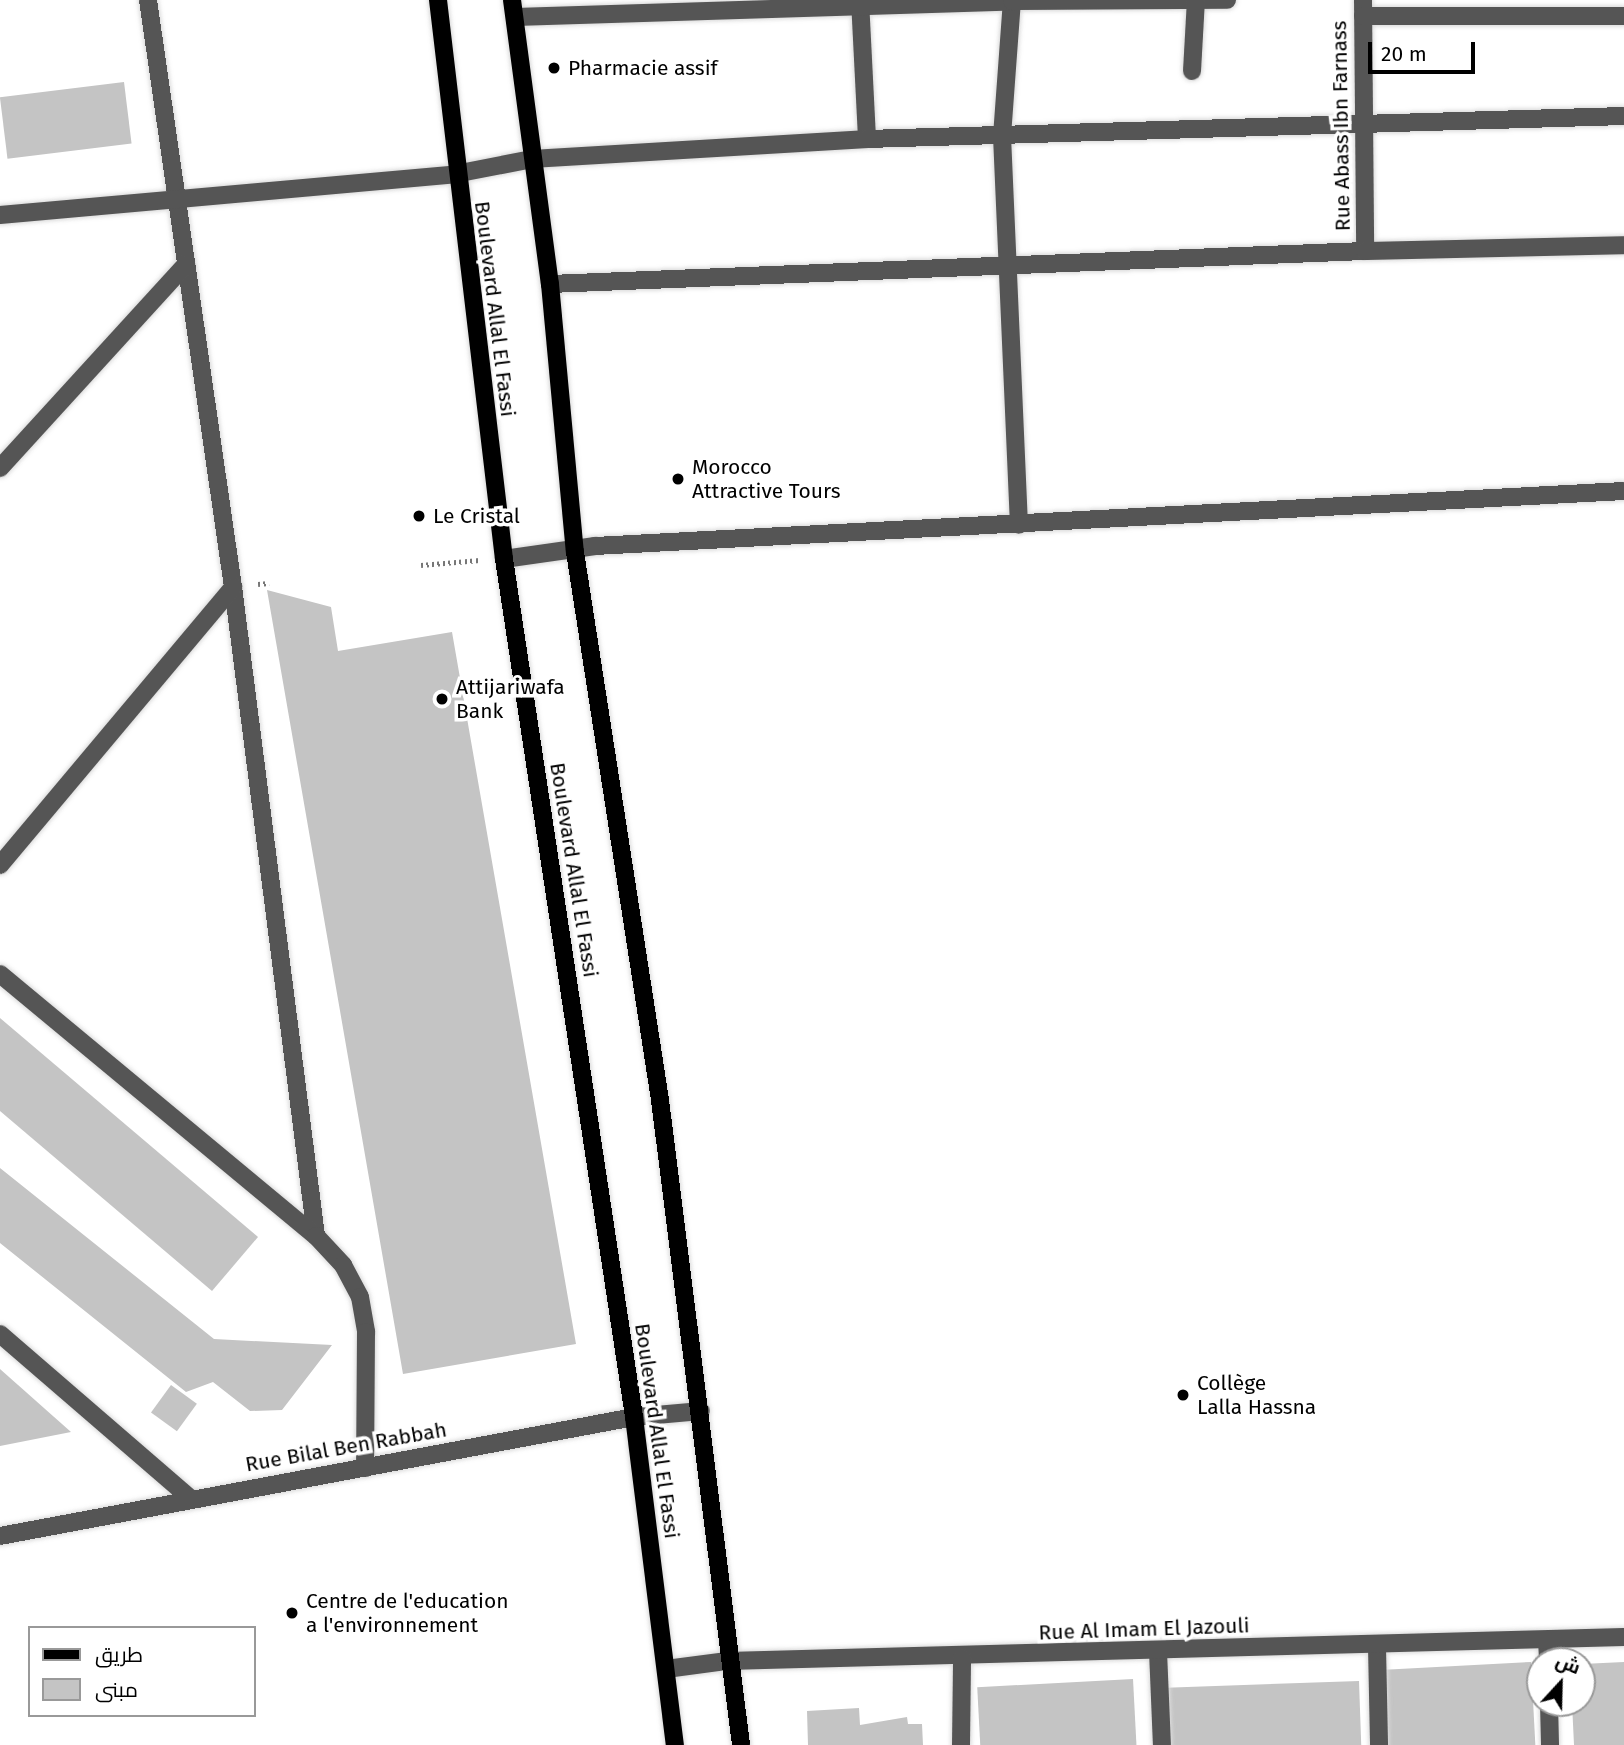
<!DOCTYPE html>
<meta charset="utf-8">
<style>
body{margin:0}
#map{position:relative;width:1624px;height:1745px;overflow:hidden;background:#fff;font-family:"Fira Sans",Cairo,sans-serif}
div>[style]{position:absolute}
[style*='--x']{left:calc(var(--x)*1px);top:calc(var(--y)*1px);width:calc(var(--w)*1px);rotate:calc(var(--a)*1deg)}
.building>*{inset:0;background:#c4c4c4;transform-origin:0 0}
.path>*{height:4.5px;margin-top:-2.25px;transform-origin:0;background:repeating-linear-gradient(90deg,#777 0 2px,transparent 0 5.5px)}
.roads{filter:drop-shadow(0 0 2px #dbdbdb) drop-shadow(0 0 2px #dbdbdb)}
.minor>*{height:18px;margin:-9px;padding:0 9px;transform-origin:9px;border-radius:9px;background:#555}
.major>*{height:18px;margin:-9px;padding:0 9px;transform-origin:9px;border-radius:9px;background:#000}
.dots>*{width:19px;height:19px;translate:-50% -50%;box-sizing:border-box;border:4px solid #fff;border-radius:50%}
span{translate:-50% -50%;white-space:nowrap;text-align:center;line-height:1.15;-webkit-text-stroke:7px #fff;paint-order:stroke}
.poi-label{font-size:21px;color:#000}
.left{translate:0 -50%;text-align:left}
.street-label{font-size:21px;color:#000}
.legend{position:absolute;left:28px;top:1626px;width:228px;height:91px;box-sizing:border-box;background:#fff;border:2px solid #999;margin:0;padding:9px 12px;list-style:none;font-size:21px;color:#000}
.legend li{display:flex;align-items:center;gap:14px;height:35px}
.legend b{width:35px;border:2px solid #999}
.north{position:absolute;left:1526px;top:1647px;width:70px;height:70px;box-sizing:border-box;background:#fff;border:2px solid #999;border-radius:50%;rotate:22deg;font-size:19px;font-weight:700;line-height:28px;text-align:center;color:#000}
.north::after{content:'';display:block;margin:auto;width:24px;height:32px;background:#000;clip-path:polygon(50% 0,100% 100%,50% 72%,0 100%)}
.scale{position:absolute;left:1368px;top:42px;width:107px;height:32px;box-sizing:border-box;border:4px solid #000;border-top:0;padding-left:9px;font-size:21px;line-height:24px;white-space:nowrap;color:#000;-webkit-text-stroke:5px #fff;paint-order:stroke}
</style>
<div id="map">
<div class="building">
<i style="left:124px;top:82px;width:62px;height:125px;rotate:83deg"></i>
<i style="clip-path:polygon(267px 590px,331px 607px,338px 651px,452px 632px,576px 1344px,403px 1374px)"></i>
<i style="clip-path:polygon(0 1018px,258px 1237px,212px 1291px,0 1111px)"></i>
<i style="clip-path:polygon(0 1168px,214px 1339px,332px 1345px,282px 1410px,250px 1411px,213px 1382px,186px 1392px,0 1243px)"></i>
<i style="clip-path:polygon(0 1369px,71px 1432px,0 1446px)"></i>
<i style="left:171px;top:1385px;width:32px;height:34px;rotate:36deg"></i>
<i style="left:1531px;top:1662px;width:83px;height:151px;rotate:87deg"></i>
<i style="clip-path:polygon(1624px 1662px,1624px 1745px,1574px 1745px,1572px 1703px,1582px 1703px,1582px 1664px)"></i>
<i style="left:1133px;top:1679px;width:66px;height:156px;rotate:87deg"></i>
<i style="left:1359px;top:1681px;width:64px;height:193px;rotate:88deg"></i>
<i style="clip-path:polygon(859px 1708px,860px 1725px,907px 1717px,908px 1724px,922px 1724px,923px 1745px,808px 1745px,807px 1711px)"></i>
</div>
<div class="path">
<i style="--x:421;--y:565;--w:59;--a:-4.8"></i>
<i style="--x:258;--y:584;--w:11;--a:-5"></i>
</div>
<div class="roads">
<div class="minor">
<i style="--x:148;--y:0;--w:593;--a:81.76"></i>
<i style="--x:233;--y:587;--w:654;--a:82.71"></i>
<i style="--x:860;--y:0;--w:139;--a:87.1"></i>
<i style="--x:1012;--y:0;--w:136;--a:94.2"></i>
<i style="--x:1002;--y:136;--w:389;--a:87.5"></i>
<i style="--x:1363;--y:0;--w:251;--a:89.5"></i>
<i style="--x:1363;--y:16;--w:261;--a:0"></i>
<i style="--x:515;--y:17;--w:497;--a:-1.8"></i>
<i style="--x:1012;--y:1;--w:215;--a:-0.3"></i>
<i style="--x:1192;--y:71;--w:71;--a:-86.8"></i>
<i style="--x:0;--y:215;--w:457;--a:-5.1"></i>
<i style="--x:455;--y:174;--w:78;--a:-11"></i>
<i style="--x:532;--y:159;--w:336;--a:-3.4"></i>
<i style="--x:867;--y:139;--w:757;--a:-1.74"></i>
<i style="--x:550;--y:284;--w:816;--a:-2.32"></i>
<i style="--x:1365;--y:251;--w:259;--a:-1.3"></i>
<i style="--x:0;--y:468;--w:276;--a:-47.6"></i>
<i style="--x:504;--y:559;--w:92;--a:-8.1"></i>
<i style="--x:595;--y:546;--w:1030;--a:-3.06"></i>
<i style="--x:0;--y:865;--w:363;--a:-50"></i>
<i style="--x:0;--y:974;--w:410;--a:39.7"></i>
<i style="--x:316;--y:1236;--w:40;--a:47"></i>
<i style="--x:343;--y:1265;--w:36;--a:62"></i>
<i style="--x:360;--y:1297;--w:36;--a:80"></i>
<i style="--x:366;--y:1332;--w:136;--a:90.4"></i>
<i style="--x:0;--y:1334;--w:250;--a:40.8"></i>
<i style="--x:0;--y:1536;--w:645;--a:-10.63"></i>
<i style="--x:634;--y:1417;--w:67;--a:-5.1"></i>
<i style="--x:1547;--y:1640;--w:21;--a:87"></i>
<i style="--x:1377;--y:1647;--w:98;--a:88.8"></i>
<i style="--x:1158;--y:1651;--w:94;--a:87.6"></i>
<i style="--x:666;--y:1669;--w:62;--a:-7.5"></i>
<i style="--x:727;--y:1661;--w:897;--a:-1.53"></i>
<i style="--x:1549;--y:1703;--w:42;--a:88.6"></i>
<i style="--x:961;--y:1745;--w:87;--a:-89.3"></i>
</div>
<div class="major">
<i style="--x:438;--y:0;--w:563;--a:83.27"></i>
<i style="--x:504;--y:559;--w:868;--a:81.38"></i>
<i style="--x:634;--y:1417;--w:331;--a:82.9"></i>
<i style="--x:512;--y:0;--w:287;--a:82.4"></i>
<i style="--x:550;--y:284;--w:269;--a:84.7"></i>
<i style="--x:575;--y:552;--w:555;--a:81.18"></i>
<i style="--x:660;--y:1100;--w:650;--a:82.84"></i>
</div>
</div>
<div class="dots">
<i style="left:554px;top:68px;background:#000"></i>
<i style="left:678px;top:479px;background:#000"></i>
<i style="left:419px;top:516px;background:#000"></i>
<i style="left:442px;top:699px;background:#000"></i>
<i style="left:1183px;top:1395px;background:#000"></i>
<i style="left:292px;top:1613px;background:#000"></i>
</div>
<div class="poi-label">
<span class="left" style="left:568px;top:68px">Pharmacie assif</span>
<span class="left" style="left:692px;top:479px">Morocco<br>Attractive Tours</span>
<span class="left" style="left:433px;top:516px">Le Cristal</span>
<span class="left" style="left:456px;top:699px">Attijariwafa<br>Bank</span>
<span class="left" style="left:1197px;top:1395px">Collège<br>Lalla Hassna</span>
<span class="left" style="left:306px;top:1613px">Centre de l'education<br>a l'environnement</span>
</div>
<div class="street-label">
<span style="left:1341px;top:126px;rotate:-91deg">Rue Abass Ibn Farnass</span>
<span style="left:495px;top:309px;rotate:83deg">Boulevard Allal El Fassi</span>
<span style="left:574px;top:870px;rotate:81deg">Boulevard Allal El Fassi</span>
<span style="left:657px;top:1431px;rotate:82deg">Boulevard Allal El Fassi</span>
<span style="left:346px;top:1447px;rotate:-10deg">Rue Bilal Ben Rabbah</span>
<span style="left:1144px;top:1629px;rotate:-2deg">Rue Al Imam El Jazouli</span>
</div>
<ul class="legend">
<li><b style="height:9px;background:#000"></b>طريق</li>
<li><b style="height:19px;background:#c4c4c4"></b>مبنى</li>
</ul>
<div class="north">ش</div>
<div class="scale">20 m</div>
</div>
